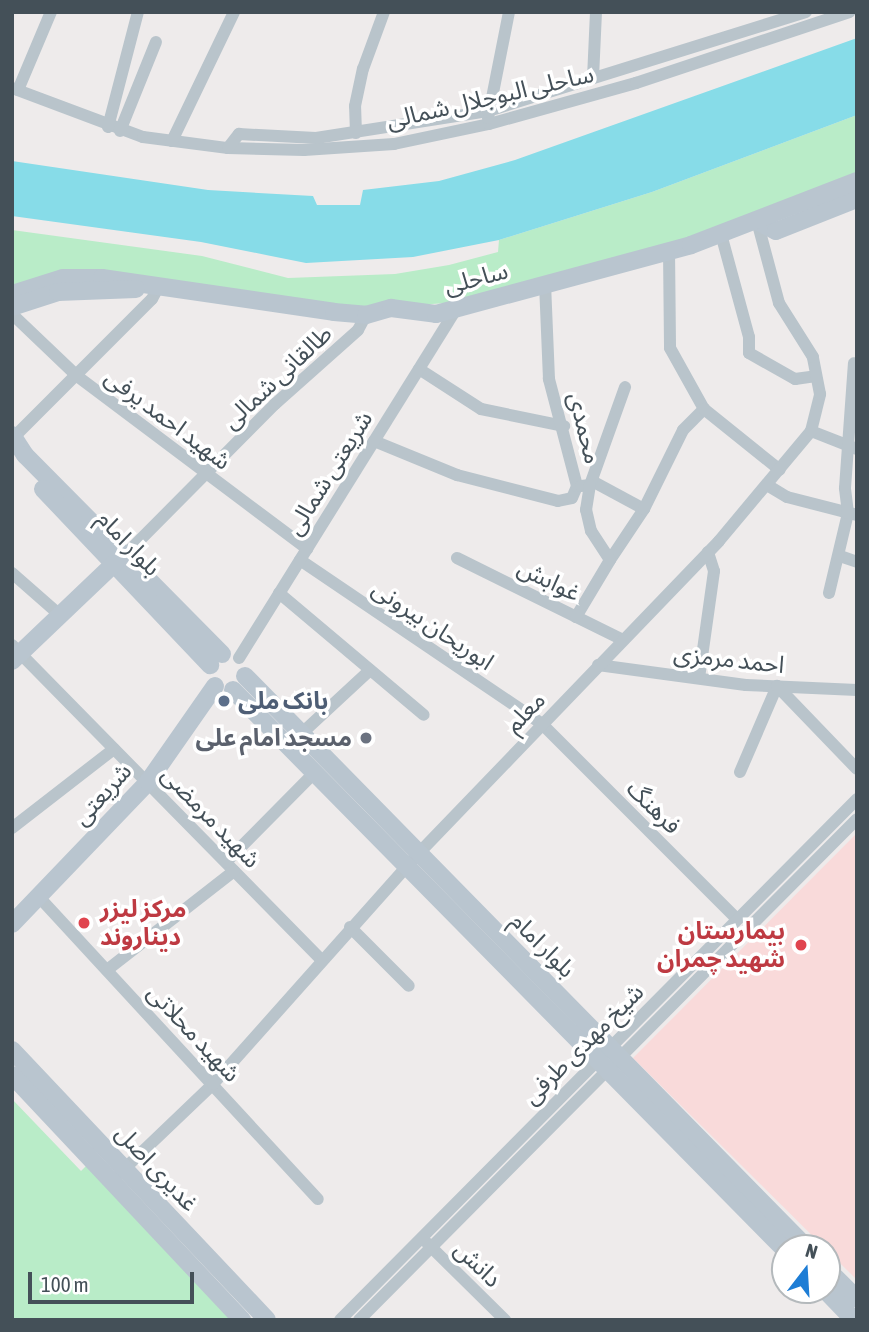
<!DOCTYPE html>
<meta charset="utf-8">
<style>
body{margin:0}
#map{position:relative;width:869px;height:1332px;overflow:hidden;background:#eeebeb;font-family:"Asap Condensed","Noto Sans Arabic",sans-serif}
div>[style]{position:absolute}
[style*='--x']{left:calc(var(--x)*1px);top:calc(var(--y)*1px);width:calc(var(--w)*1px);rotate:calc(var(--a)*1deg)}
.medical>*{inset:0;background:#f9dada}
.green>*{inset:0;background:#b9ecc8}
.water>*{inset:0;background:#87dce8}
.street>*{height:12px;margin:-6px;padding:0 6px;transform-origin:6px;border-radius:6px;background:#b9c4cb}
.secondary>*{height:18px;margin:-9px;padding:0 9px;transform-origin:9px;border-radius:9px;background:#b9c5cf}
.dots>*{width:19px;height:19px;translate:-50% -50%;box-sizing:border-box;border:4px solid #fff;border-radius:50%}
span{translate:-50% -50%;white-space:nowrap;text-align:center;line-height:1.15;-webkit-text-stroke:7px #fff;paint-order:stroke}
.street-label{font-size:24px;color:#445058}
.service-label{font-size:24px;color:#4e5e75;font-weight:700}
.left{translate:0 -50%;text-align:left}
.worship-label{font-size:24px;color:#5b616d;font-weight:700}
.right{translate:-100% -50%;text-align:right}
.health-label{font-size:24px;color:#be3a42;font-weight:700}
.frame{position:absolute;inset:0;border:14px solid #445058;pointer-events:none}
.north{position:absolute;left:771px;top:1234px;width:70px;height:70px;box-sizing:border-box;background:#fff;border:2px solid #b4b9bc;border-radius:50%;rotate:17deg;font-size:19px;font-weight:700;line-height:28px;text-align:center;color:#445058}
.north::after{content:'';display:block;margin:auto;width:24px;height:32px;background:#1e7dd5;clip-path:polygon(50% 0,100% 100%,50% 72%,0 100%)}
.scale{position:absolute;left:28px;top:1272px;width:166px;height:32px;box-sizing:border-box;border:4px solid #445058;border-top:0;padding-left:9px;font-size:21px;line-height:24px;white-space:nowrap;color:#445058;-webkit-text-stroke:5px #fff;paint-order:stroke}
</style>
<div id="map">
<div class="medical">
<i style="clip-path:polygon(857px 833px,857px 1280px,633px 1058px)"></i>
</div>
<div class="green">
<i style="clip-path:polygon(857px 115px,857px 175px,697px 235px,460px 302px,362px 309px,61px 273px,12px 285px,12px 230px,202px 256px,288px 278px,395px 274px,449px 265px,498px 252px,499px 240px,652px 192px)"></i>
<i style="clip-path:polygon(12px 1099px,81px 1171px,87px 1165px,234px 1320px,12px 1320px)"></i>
</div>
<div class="water">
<i style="clip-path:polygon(857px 38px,857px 115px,652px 192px,499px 240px,413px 257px,306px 263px,201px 242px,12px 216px,12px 161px,208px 190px,313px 196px,317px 205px,360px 205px,363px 190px,439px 181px,515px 160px)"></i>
</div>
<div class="street">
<i style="--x:593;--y:78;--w:66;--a:-87.4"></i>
<i style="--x:12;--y:88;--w:140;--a:20.5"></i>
<i style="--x:143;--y:137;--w:86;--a:7.4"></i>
<i style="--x:228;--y:148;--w:76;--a:1.5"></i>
<i style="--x:304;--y:150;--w:90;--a:-3.8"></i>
<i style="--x:394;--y:144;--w:97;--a:-11.9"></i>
<i style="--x:489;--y:124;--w:153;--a:-15.6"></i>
<i style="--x:636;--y:83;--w:225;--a:-18.4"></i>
<i style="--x:18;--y:90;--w:85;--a:-67.1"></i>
<i style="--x:488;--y:118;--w:108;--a:-78.8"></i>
<i style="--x:108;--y:127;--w:119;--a:-75.4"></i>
<i style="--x:120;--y:131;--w:96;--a:-68"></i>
<i style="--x:356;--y:133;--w:27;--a:-92"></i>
<i style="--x:355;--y:106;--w:38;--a:-78"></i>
<i style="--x:363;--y:69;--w:61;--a:-69.8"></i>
<i style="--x:172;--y:141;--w:143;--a:-64.3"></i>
<i style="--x:228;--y:148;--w:18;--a:-52"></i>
<i style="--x:239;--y:134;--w:77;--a:3"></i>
<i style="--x:316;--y:138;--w:174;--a:-8.9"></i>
<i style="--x:488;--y:111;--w:333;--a:-17.3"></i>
<i style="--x:721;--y:234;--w:107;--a:74.8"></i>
<i style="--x:749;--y:337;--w:16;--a:90"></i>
<i style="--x:749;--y:353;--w:53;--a:29.5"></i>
<i style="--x:795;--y:379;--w:21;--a:-8"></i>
<i style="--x:669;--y:250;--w:98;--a:89.4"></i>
<i style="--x:670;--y:348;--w:70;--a:60.9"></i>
<i style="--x:12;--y:314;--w:90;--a:43.6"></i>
<i style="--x:77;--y:376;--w:288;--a:36.9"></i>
<i style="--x:419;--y:369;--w:74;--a:32.8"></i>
<i style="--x:481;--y:409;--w:85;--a:11.6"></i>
<i style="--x:811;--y:431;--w:49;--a:21.4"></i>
<i style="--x:14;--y:437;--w:195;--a:-45"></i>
<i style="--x:152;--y:299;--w:17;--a:-62"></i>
<i style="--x:374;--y:441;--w:90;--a:22.3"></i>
<i style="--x:457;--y:475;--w:104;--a:14.4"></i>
<i style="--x:558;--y:501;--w:14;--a:-12"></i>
<i style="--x:572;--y:498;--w:13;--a:-67"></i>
<i style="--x:577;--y:486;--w:111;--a:-104.7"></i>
<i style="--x:549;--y:379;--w:95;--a:-92.4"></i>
<i style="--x:592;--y:481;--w:59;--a:28.3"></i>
<i style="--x:767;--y:485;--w:23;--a:31"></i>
<i style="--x:787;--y:497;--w:72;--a:14.4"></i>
<i style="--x:581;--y:486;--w:9;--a:-6"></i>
<i style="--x:590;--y:485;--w:104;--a:-70.3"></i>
<i style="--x:125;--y:555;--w:213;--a:-45.2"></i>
<i style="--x:275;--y:404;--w:111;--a:-41.7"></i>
<i style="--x:358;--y:330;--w:17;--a:-62"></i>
<i style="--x:840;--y:556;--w:18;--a:19"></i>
<i style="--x:457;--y:558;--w:185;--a:26.3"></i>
<i style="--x:300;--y:560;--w:292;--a:34.1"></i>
<i style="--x:542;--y:724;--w:276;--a:45"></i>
<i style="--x:610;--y:560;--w:61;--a:-56.3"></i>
<i style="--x:644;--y:509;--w:88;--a:-63.7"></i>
<i style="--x:683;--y:430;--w:30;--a:-45"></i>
<i style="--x:704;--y:409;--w:97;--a:38.8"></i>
<i style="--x:12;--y:573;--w:64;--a:41.2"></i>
<i style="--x:279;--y:593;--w:189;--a:40.1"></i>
<i style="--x:829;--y:593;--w:82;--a:-76.6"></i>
<i style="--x:848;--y:513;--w:25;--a:-97"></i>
<i style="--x:845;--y:488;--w:125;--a:-85.9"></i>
<i style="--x:576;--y:617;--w:66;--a:-59.2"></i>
<i style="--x:610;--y:560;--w:35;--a:-123"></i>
<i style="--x:591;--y:531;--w:22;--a:-103"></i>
<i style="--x:586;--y:510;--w:25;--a:-81"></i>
<i style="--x:12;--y:645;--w:439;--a:45.5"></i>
<i style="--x:239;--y:658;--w:411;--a:-58.1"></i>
<i style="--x:598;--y:665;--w:149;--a:7.7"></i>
<i style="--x:746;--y:685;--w:111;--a:2.6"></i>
<i style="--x:699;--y:678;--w:108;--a:-82"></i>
<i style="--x:714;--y:571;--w:20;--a:-108"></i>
<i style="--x:301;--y:734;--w:94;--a:-42.8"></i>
<i style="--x:740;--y:772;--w:94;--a:-66.7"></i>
<i style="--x:777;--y:686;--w:115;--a:46.1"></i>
<i style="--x:12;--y:828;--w:129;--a:-37.8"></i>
<i style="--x:226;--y:862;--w:127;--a:-45.3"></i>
<i style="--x:39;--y:897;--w:411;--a:47.3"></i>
<i style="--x:350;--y:927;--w:83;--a:45"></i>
<i style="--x:107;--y:970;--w:161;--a:-37.9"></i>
<i style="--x:120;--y:1173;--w:129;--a:-43.7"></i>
<i style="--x:213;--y:1084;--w:308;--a:-48.3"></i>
<i style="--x:418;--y:854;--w:434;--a:-46.1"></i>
<i style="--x:719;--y:541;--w:143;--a:-50.1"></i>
<i style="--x:811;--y:431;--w:38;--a:-76"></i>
<i style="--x:820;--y:394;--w:38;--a:-101"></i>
<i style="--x:813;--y:357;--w:64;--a:-122.2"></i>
<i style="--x:779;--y:303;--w:85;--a:-105"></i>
<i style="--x:427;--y:1243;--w:110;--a:44.6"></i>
<i style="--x:340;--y:1320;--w:734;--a:-45.22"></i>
<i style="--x:359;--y:1320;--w:706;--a:-45.17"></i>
</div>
<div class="secondary">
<i style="--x:757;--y:221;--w:21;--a:28"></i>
<i style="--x:776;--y:231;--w:87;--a:-21.6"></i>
<i style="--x:12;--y:294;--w:53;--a:-17.4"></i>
<i style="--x:63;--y:278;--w:39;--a:0"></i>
<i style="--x:102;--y:278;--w:234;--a:8.3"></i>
<i style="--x:334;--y:312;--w:32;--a:5"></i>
<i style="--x:366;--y:315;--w:26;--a:-16"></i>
<i style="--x:391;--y:308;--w:45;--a:7.6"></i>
<i style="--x:436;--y:314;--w:264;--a:-15.1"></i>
<i style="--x:691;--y:245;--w:178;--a:-21.1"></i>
<i style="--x:12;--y:307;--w:48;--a:-18.1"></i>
<i style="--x:58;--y:292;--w:78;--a:-2.2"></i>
<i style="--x:12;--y:435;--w:24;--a:57"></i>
<i style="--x:25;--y:455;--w:280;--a:45.3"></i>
<i style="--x:43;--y:489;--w:243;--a:46.5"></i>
<i style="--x:12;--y:661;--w:142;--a:-43.6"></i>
<i style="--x:245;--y:676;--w:802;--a:45.51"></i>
<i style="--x:233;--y:690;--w:786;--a:45.41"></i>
<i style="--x:12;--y:924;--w:197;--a:-46.2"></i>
<i style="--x:148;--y:782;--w:117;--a:-55.1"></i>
<i style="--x:12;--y:1050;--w:371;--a:46.6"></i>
<i style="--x:12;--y:1075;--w:336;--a:46.8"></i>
<i style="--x:827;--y:1269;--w:42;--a:45"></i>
<i style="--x:825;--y:1290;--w:42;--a:46"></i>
</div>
<div class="dots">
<i style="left:224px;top:701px;background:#5c6f8a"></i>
<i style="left:366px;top:738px;background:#6b7280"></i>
<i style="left:84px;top:923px;background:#e0444e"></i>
<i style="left:801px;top:945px;background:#e0444e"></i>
</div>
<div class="street-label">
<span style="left:490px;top:97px;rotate:-13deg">ساحلی البوجلال شمالی</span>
<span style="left:476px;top:278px;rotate:-15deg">ساحلی</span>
<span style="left:277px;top:377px;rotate:-43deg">طالقانی شمالی</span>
<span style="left:168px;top:419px;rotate:37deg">شهید احمد یرفی</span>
<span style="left:585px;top:428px;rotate:76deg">محمدی</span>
<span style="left:329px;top:473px;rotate:-58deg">شریعتی شمالی</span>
<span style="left:129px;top:543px;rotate:46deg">بلوار امام</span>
<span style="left:549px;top:580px;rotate:26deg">غوابش</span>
<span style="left:433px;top:625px;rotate:34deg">ابوریحان بیرونی</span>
<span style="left:729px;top:659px;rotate:6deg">احمد مرمزی</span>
<span style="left:525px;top:712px;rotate:-46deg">معلم</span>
<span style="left:102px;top:794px;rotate:-48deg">شریعتی</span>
<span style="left:654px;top:807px;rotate:45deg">فرهنگ</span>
<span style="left:211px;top:817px;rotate:46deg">شهید مرمضی</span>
<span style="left:543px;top:945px;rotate:45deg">بلوار امام</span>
<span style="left:194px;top:1033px;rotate:47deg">شهید محلاتی</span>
<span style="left:583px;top:1044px;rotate:-45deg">شیخ مهدی طرفی</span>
<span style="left:157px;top:1168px;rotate:47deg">غدیری اصل</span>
<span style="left:478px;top:1264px;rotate:44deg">دانش</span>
</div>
<div class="service-label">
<span class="left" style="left:238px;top:701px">بانک ملی</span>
</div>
<div class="worship-label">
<span class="right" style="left:352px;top:738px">مسجد امام علی</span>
</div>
<div class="health-label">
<span class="left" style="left:100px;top:923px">مرکز لیزر<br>دیناروند</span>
<span class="right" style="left:785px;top:945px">بیمارستان<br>شهید چمران</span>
</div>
<div class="frame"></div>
<div class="north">N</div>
<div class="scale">100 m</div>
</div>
